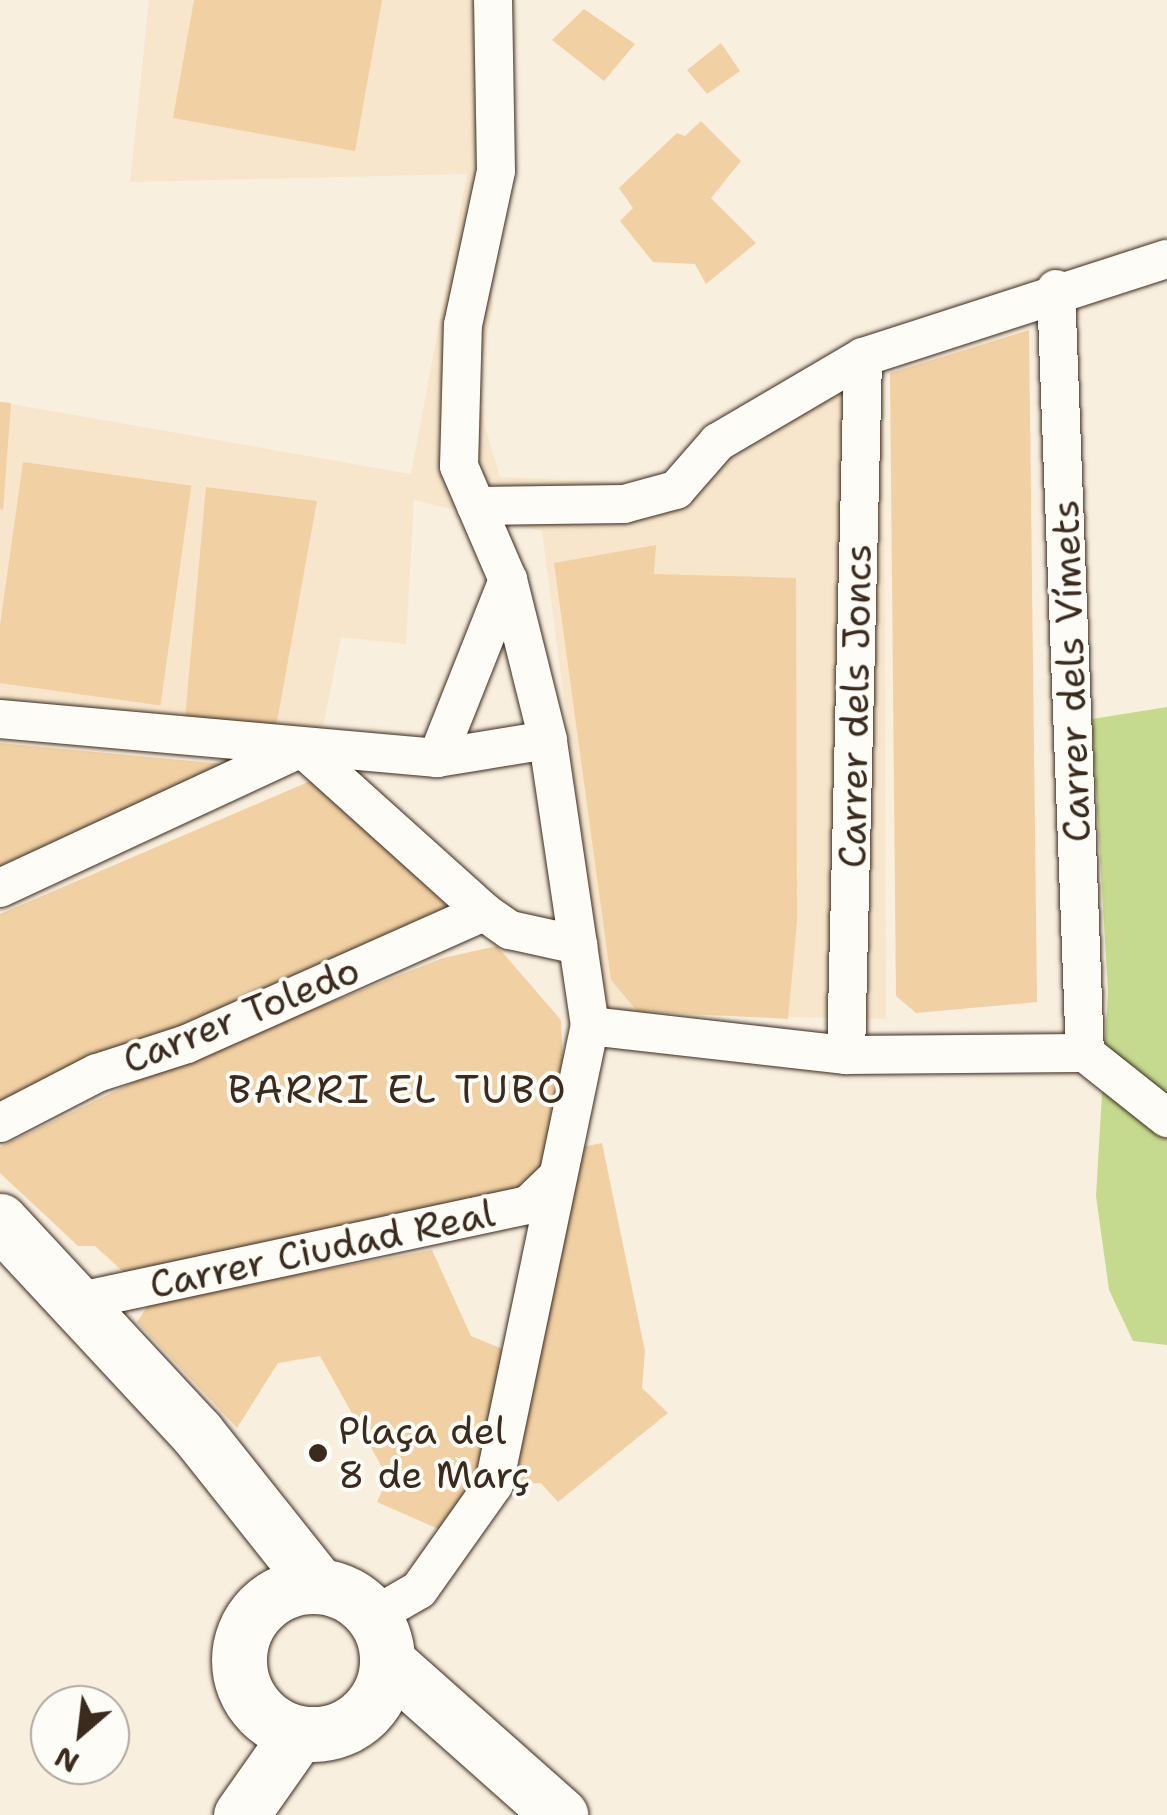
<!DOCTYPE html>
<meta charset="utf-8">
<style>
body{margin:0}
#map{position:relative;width:1167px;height:1815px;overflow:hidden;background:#f9efde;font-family:"Shantell Sans",sans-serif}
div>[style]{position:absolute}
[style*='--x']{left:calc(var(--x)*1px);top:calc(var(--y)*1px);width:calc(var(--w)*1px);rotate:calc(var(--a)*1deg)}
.built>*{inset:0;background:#f7e6cc}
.green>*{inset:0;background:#c6da8f}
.building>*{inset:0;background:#f1d0a3;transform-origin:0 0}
.roads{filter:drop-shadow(0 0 2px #3b2a1e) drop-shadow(0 0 2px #3b2a1e)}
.street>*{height:38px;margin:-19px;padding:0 19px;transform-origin:19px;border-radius:19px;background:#fdfcf7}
.secondary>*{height:55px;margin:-27.5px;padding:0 27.5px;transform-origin:27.5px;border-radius:27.5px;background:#fdfcf7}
.secondary>.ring{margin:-27.5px;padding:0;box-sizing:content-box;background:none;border:55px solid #fdfcf7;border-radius:50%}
.dots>*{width:28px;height:28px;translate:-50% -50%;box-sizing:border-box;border:5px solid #fdfcf7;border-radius:50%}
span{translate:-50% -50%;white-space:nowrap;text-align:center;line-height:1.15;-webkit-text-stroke:8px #fdfcf7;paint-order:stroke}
.street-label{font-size:38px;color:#3b2a1e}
.poi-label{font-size:38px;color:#3b2a1e}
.left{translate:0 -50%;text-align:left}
.neighbourhood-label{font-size:40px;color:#3b2a1e;letter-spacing:2.5px}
.north{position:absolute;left:30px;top:1685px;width:100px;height:100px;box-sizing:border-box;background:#fdfcf7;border:2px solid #afa8a0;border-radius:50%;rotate:208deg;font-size:28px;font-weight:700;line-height:40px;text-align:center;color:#3b2a1e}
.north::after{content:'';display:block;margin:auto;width:35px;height:45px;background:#3b2a1e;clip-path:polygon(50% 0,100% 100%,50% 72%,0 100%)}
</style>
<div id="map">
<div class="built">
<i style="clip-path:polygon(149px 0,473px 0,493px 307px,475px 393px,500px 477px,653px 484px,884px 368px,886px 1019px,605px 1013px,542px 531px,414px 500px,406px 644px,341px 637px,322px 732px,0 700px,0 402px,411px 474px,467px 174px,130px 182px)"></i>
</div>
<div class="green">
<i style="clip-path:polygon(1167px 707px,1167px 1345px,1133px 1341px,1109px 1290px,1096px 1196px,1108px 992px,1092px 719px)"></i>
</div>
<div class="building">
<i style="clip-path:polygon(194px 0,382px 0,355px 151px,173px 118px)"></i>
<i style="clip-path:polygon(584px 9px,635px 44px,604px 81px,552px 40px)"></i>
<i style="clip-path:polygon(721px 43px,740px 71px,707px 94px,687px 70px)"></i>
<i style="clip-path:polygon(701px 121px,741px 161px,711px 198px,756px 243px,706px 284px,695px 264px,653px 262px,620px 221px,633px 208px,619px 188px,677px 133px,685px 136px)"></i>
<i style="clip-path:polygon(1029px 330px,1037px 1002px,916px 1013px,896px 996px,890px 373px)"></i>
<i style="clip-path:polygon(0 402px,11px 403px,3px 510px,0 509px)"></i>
<i style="left:23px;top:462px;width:170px;height:222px;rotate:8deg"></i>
<i style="clip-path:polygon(206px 487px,317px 501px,276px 727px,185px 718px)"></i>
<i style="clip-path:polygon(656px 545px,654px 574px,796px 578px,797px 923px,788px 1019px,637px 1011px,611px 980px,554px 563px)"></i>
<i style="clip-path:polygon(0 743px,245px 766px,0 873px)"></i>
<i style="clip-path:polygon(315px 779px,448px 907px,0 1108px,0 914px)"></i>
<i style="clip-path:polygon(497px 946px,561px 1020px,565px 1103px,548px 1174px,523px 1199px,128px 1276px,95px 1246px,78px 1246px,0 1173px,0 1147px,159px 1070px,443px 958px)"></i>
<i style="clip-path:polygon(602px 1143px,645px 1351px,642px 1388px,668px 1413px,558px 1502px,541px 1483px,514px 1484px,582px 1147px)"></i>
<i style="clip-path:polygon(432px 1250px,471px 1336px,505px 1350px,478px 1495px,443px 1531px,377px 1502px,388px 1478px,320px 1356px,278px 1363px,237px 1428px,137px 1322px,151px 1301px)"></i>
</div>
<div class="roads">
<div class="street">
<i style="--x:1056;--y:289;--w:765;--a:87.83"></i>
<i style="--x:476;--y:506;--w:148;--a:-0.8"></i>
<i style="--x:624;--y:504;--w:54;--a:-15.1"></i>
<i style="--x:676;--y:490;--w:64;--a:-48.8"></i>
<i style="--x:718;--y:442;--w:168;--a:-30.4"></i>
<i style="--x:863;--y:357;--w:319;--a:-17.9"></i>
<i style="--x:0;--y:719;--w:439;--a:5.1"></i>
<i style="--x:437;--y:758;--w:112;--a:-9.2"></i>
<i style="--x:302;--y:748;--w:245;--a:42"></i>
<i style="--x:484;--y:912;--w:32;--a:35"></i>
<i style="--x:510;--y:930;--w:70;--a:12.4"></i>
<i style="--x:437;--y:758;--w:192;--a:-68.3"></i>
<i style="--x:0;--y:888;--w:331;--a:-24.9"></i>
<i style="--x:590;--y:1026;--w:258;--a:6.5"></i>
<i style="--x:846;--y:1055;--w:239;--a:-0.5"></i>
<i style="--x:1085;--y:1053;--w:105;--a:38.4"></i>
<i style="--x:846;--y:1055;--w:698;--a:-88.6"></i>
<i style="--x:0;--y:1123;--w:109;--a:-27.3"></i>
<i style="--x:97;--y:1073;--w:95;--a:-17.9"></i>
<i style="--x:187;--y:1044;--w:325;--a:-24"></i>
<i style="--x:80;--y:1301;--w:458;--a:-12.1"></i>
<i style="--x:528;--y:1205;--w:36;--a:-44"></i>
<i style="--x:372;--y:1617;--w:54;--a:-29.9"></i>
<i style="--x:419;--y:1590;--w:130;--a:-54.7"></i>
<i style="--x:494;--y:1484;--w:468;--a:-78.2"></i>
<i style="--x:590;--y:1026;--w:289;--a:-98.4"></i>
<i style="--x:548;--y:740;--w:165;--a:-104"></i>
<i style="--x:508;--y:580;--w:124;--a:-113.3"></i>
<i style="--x:459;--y:466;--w:141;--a:-88.4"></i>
<i style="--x:463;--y:325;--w:157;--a:-77.9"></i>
<i style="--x:496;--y:171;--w:171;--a:-91"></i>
</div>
<div class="secondary">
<i style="--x:0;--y:1221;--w:289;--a:47.1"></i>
<i style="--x:197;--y:1433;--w:194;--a:51.5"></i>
<i class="ring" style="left:239px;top:1586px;width:93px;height:93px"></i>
<i style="--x:389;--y:1663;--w:229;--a:41.6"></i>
<i style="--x:241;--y:1815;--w:99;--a:-54.9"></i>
</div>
</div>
<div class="dots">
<i style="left:318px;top:1453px;background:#3b2a1e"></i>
</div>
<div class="street-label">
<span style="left:1071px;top:671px;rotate:-92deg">Carrer dels Vímets</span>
<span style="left:855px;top:706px;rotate:-89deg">Carrer dels Joncs</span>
<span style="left:241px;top:1015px;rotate:-22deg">Carrer Toledo</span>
<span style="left:322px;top:1249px;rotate:-12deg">Carrer Ciudad Real</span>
</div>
<div class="poi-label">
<span class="left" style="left:338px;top:1453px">Plaça del<br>8 de Març</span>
</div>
<div class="neighbourhood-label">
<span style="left:398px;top:1089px">BARRI EL TUBO</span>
</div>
<div class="north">N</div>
</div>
